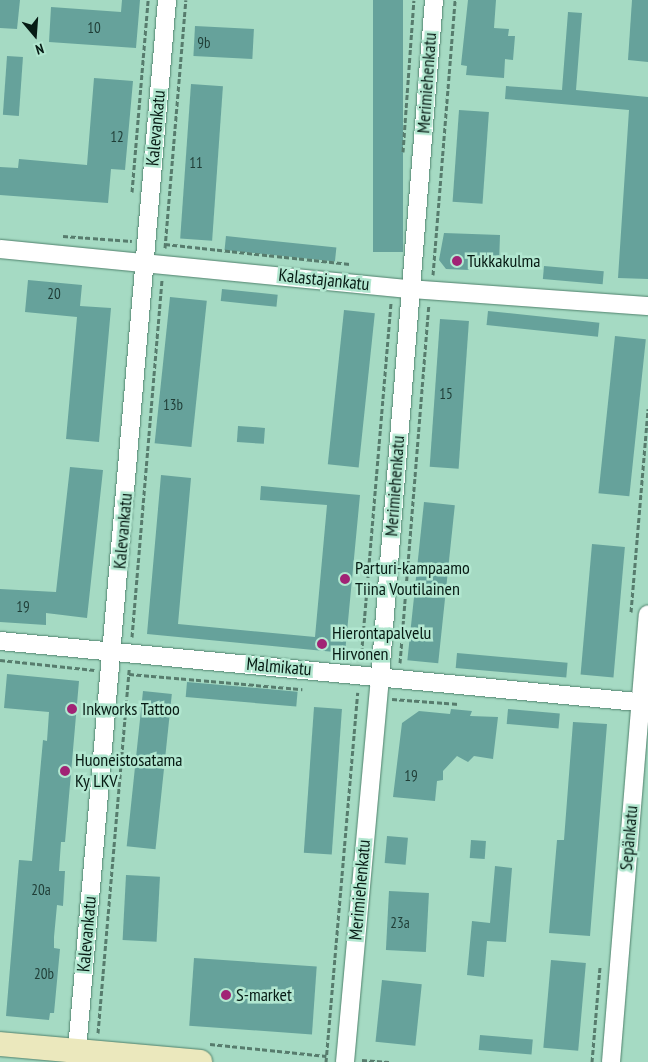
<!DOCTYPE html>
<meta charset="utf-8">
<style>
body{margin:0}
#map{position:relative;width:648px;height:1062px;overflow:hidden;background:#a5dac3;font-family:"PT Sans Narrow",sans-serif}
div>[style]{position:absolute}
[style*='--x']{left:calc(var(--x)*1px);top:calc(var(--y)*1px);width:calc(var(--w)*1px);rotate:calc(var(--a)*1deg)}
.building>*{inset:0;background:#66a29b;transform-origin:0 0}
.path>*{height:3px;margin-top:-1.5px;transform-origin:0;background:repeating-linear-gradient(90deg,#577c6d 0 5px,transparent 0 7.5px)}
.roads{filter:drop-shadow(0 0 1px #4f816c) drop-shadow(0 0 1px #4f816c)}
.street>*{height:18px;margin:-9px;padding:0 9px;transform-origin:9px;border-radius:9px;background:#fff}
.secondary>*{height:24px;margin:-12px;padding:0 12px;transform-origin:12px;border-radius:12px;background:#ebe8bd}
.dots>*{width:14px;height:14px;translate:-50% -50%;box-sizing:border-box;border:2px solid #b2e7d0;border-radius:50%}
span{translate:-50% -50%;white-space:nowrap;text-align:center;line-height:1.15;-webkit-text-stroke:5px #b2e7d0;paint-order:stroke}
.number-label{font-size:15px;color:#1f3d36}
.number-label span{-webkit-text-stroke-width:0}
.street-label{font-size:18px;color:#071b14}
.poi-label{font-size:18px;color:#071b14}
.left{translate:0 -50%;text-align:left}
.north{position:absolute;left:10px;top:10px;width:50px;height:50px;-webkit-text-stroke:4px #b2e7d0;paint-order:stroke;rotate:162deg;font-size:14px;font-weight:700;line-height:20px;text-align:center;color:#071b14}
.north::after{content:'';display:block;margin:auto;width:18px;height:22px;background:#071b14;clip-path:polygon(50% 0,100% 100%,50% 72%,0 100%)}
</style>
<div id="map">
<div class="building">
<i style="clip-path:polygon(0 0,20px 0,17px 29px,0 28px)"></i>
<i style="clip-path:polygon(122px 0,140px 0,136px 48px,49px 42px,51px 7px,121px 12px)"></i>
<i style="left:373px;top:0;width:30px;height:252px"></i>
<i style="clip-path:polygon(468px 0,496px 0,494px 28px,509px 29px,508px 36px,515px 36px,513px 60px,505px 59px,504px 78px,466px 75px,467px 66px,461px 65px)"></i>
<i style="clip-path:polygon(632px 0,648px 0,648px 62px,628px 60px)"></i>
<i style="clip-path:polygon(568px 12px,582px 13px,576px 90px,648px 97px,648px 279px,618px 278px,629px 110px,505px 99px,506px 86px,562px 90px)"></i>
<i style="left:195px;top:26px;width:59px;height:30px;rotate:3deg"></i>
<i style="left:7px;top:56px;width:16px;height:59px;rotate:4deg"></i>
<i style="clip-path:polygon(94px 78px,133px 81px,125px 170px,111px 169px,108px 203px,0 195px,0 167px,18px 168px,19px 159px,87px 165px)"></i>
<i style="left:191px;top:84px;width:32px;height:155px;rotate:4deg"></i>
<i style="left:459px;top:110px;width:30px;height:92px;rotate:4deg"></i>
<i style="clip-path:polygon(444px 233px,500px 235px,499px 265px,469px 264px,469px 270px,446px 269px,439px 260px)"></i>
<i style="left:226px;top:236px;width:111px;height:14px;rotate:6deg"></i>
<i style="left:544px;top:266px;width:60px;height:13px;rotate:5deg"></i>
<i style="clip-path:polygon(28px 280px,82px 285px,80px 306px,111px 308px,99px 442px,66px 439px,77px 317px,25px 312px)"></i>
<i style="left:222px;top:289px;width:56px;height:12px;rotate:6deg"></i>
<i style="left:170px;top:297px;width:37px;height:147px;rotate:6deg"></i>
<i style="left:344px;top:310px;width:31px;height:155px;rotate:6deg"></i>
<i style="left:488px;top:311px;width:112px;height:14px;rotate:6deg"></i>
<i style="left:440px;top:319px;width:29px;height:148px;rotate:4deg"></i>
<i style="left:615px;top:336px;width:31px;height:158px;rotate:6deg"></i>
<i style="left:238px;top:426px;width:27px;height:16px;rotate:4deg"></i>
<i style="clip-path:polygon(70px 467px,103px 470px,87px 618px,46px 613px,46px 625px,0 622px,0 589px,56px 592px)"></i>
<i style="clip-path:polygon(161px 475px,191px 478px,178px 624px,315px 637px,327px 505px,260px 500px,261px 486px,360px 495px,345px 653px,147px 634px)"></i>
<i style="left:424px;top:502px;width:31px;height:159px;rotate:6deg"></i>
<i style="left:592px;top:544px;width:33px;height:131px;rotate:5deg"></i>
<i style="left:457px;top:653px;width:111px;height:15px;rotate:5deg"></i>
<i style="clip-path:polygon(7px 674px,79px 681px,65px 842px,61px 842px,59px 871px,65px 871px,63px 906px,57px 905px,54px 937px,54px 948px,60px 949px,54px 1013px,50px 1013px,49px 1020px,6px 1016px,19px 860px,32px 861px,43px 740px,47px 741px,49px 712px,4px 708px)"></i>
<i style="left:187px;top:682px;width:111px;height:15px;rotate:5deg"></i>
<i style="left:143px;top:691px;width:29px;height:156px;rotate:6deg"></i>
<i style="left:314px;top:707px;width:28px;height:146px;rotate:4deg"></i>
<i style="clip-path:polygon(451px 709px,472px 711px,470px 716px,498px 717px,493px 759px,474px 756px,468px 762px,457px 756px,443px 771px,443px 780px,437px 781px,435px 801px,393px 797px,402px 723px,419px 711px,450px 714px)"></i>
<i style="left:508px;top:709px;width:52px;height:15px;rotate:5deg"></i>
<i style="clip-path:polygon(573px 722px,607px 724px,590px 936px,549px 933px,557px 840px,564px 840px)"></i>
<i style="left:387px;top:836px;width:21px;height:27px;rotate:5deg"></i>
<i style="left:471px;top:840px;width:15px;height:18px;rotate:4deg"></i>
<i style="clip-path:polygon(495px 866px,512px 868px,506px 942px,487px 941px,484px 977px,467px 975px,472px 921px,490px 923px)"></i>
<i style="left:126px;top:875px;width:34px;height:65px;rotate:3deg"></i>
<i style="left:389px;top:891px;width:40px;height:59px;rotate:3deg"></i>
<i style="left:194px;top:958px;width:123px;height:68px;rotate:4deg"></i>
<i style="left:551px;top:960px;width:35px;height:88px;rotate:5deg"></i>
<i style="left:382px;top:980px;width:40px;height:62px;rotate:6deg"></i>
<i style="left:480px;top:1035px;width:53px;height:15px;rotate:5deg"></i>
</div>
<div class="path">
<i style="--x:403;--y:152;--w:152;--a:-85.9"></i>
<i style="--x:132;--y:192;--w:193;--a:-85.2"></i>
<i style="--x:63;--y:236;--w:69;--a:4.1"></i>
<i style="--x:165;--y:244;--w:186;--a:6.2"></i>
<i style="--x:165;--y:248;--w:249;--a:-85.2"></i>
<i style="--x:433;--y:275;--w:276;--a:-85.4"></i>
<i style="--x:631;--y:612;--w:204;--a:-85.2"></i>
<i style="--x:132;--y:637;--w:358;--a:-85.2"></i>
<i style="--x:0;--y:660;--w:95;--a:6.1"></i>
<i style="--x:361;--y:660;--w:358;--a:-85.2"></i>
<i style="--x:400;--y:663;--w:358;--a:-85.4"></i>
<i style="--x:129;--y:674;--w:174;--a:5"></i>
<i style="--x:392;--y:699;--w:67;--a:4.3"></i>
<i style="--x:98;--y:1033;--w:366;--a:-85.1"></i>
<i style="--x:210;--y:1044;--w:117;--a:5.9"></i>
<i style="--x:362;--y:1060;--w:27;--a:4"></i>
<i style="--x:326;--y:1062;--w:371;--a:-85.1"></i>
<i style="--x:592;--y:1062;--w:95;--a:-85.2"></i>
</div>
<div class="roads">
<div class="street">
<i style="--x:0;--y:249;--w:412;--a:5.6"></i>
<i style="--x:410;--y:289;--w:239;--a:4.1"></i>
<i style="--x:0;--y:641;--w:651;--a:5.47"></i>
<i style="--x:76;--y:1062;--w:1066;--a:-85.1"></i>
<i style="--x:345;--y:1062;--w:387;--a:-84.8"></i>
<i style="--x:380;--y:677;--w:679;--a:-85.44"></i>
<i style="--x:611;--y:1062;--w:449;--a:-85.3"></i>
</div>
<div class="secondary">
<i style="--x:0;--y:1044;--w:201;--a:5.1"></i>
</div>
</div>
<div class="dots">
<i style="left:457px;top:261px;background:#a12375"></i>
<i style="left:345px;top:579px;background:#a12375"></i>
<i style="left:322px;top:644px;background:#a12375"></i>
<i style="left:72px;top:709px;background:#a12375"></i>
<i style="left:65px;top:771px;background:#a12375"></i>
<i style="left:226px;top:995px;background:#a12375"></i>
</div>
<div class="number-label">
<span style="left:94px;top:28px">10</span>
<span style="left:204px;top:43px">9b</span>
<span style="left:117px;top:137px">12</span>
<span style="left:196px;top:163px">11</span>
<span style="left:54px;top:294px">20</span>
<span style="left:446px;top:394px">15</span>
<span style="left:173px;top:405px">13b</span>
<span style="left:23px;top:607px">19</span>
<span style="left:411px;top:776px">19</span>
<span style="left:41px;top:890px">20a</span>
<span style="left:400px;top:923px">23a</span>
<span style="left:44px;top:974px">20b</span>
</div>
<div class="street-label">
<span style="left:427px;top:83px;rotate:-86deg">Merimiehenkatu</span>
<span style="left:156px;top:128px;rotate:-85deg">Kalevankatu</span>
<span style="left:324px;top:280px;rotate:6deg">Kalastajankatu</span>
<span style="left:395px;top:486px;rotate:-86deg">Merimiehenkatu</span>
<span style="left:123px;top:531px;rotate:-85deg">Kalevankatu</span>
<span style="left:279px;top:667px;rotate:5deg">Malmikatu</span>
<span style="left:629px;top:838px;rotate:-85deg">Sepänkatu</span>
<span style="left:360px;top:890px;rotate:-85deg">Merimiehenkatu</span>
<span style="left:87px;top:934px;rotate:-85deg">Kalevankatu</span>
</div>
<div class="poi-label">
<span class="left" style="left:467px;top:261px">Tukkakulma</span>
<span class="left" style="left:355px;top:579px">Parturi-kampaamo<br>Tiina Voutilainen</span>
<span class="left" style="left:332px;top:644px">Hierontapalvelu<br>Hirvonen</span>
<span class="left" style="left:82px;top:709px">Inkworks Tattoo</span>
<span class="left" style="left:75px;top:771px">Huoneistosatama<br>Ky LKV</span>
<span class="left" style="left:236px;top:995px">S-market</span>
</div>
<div class="north">N</div>
</div>
